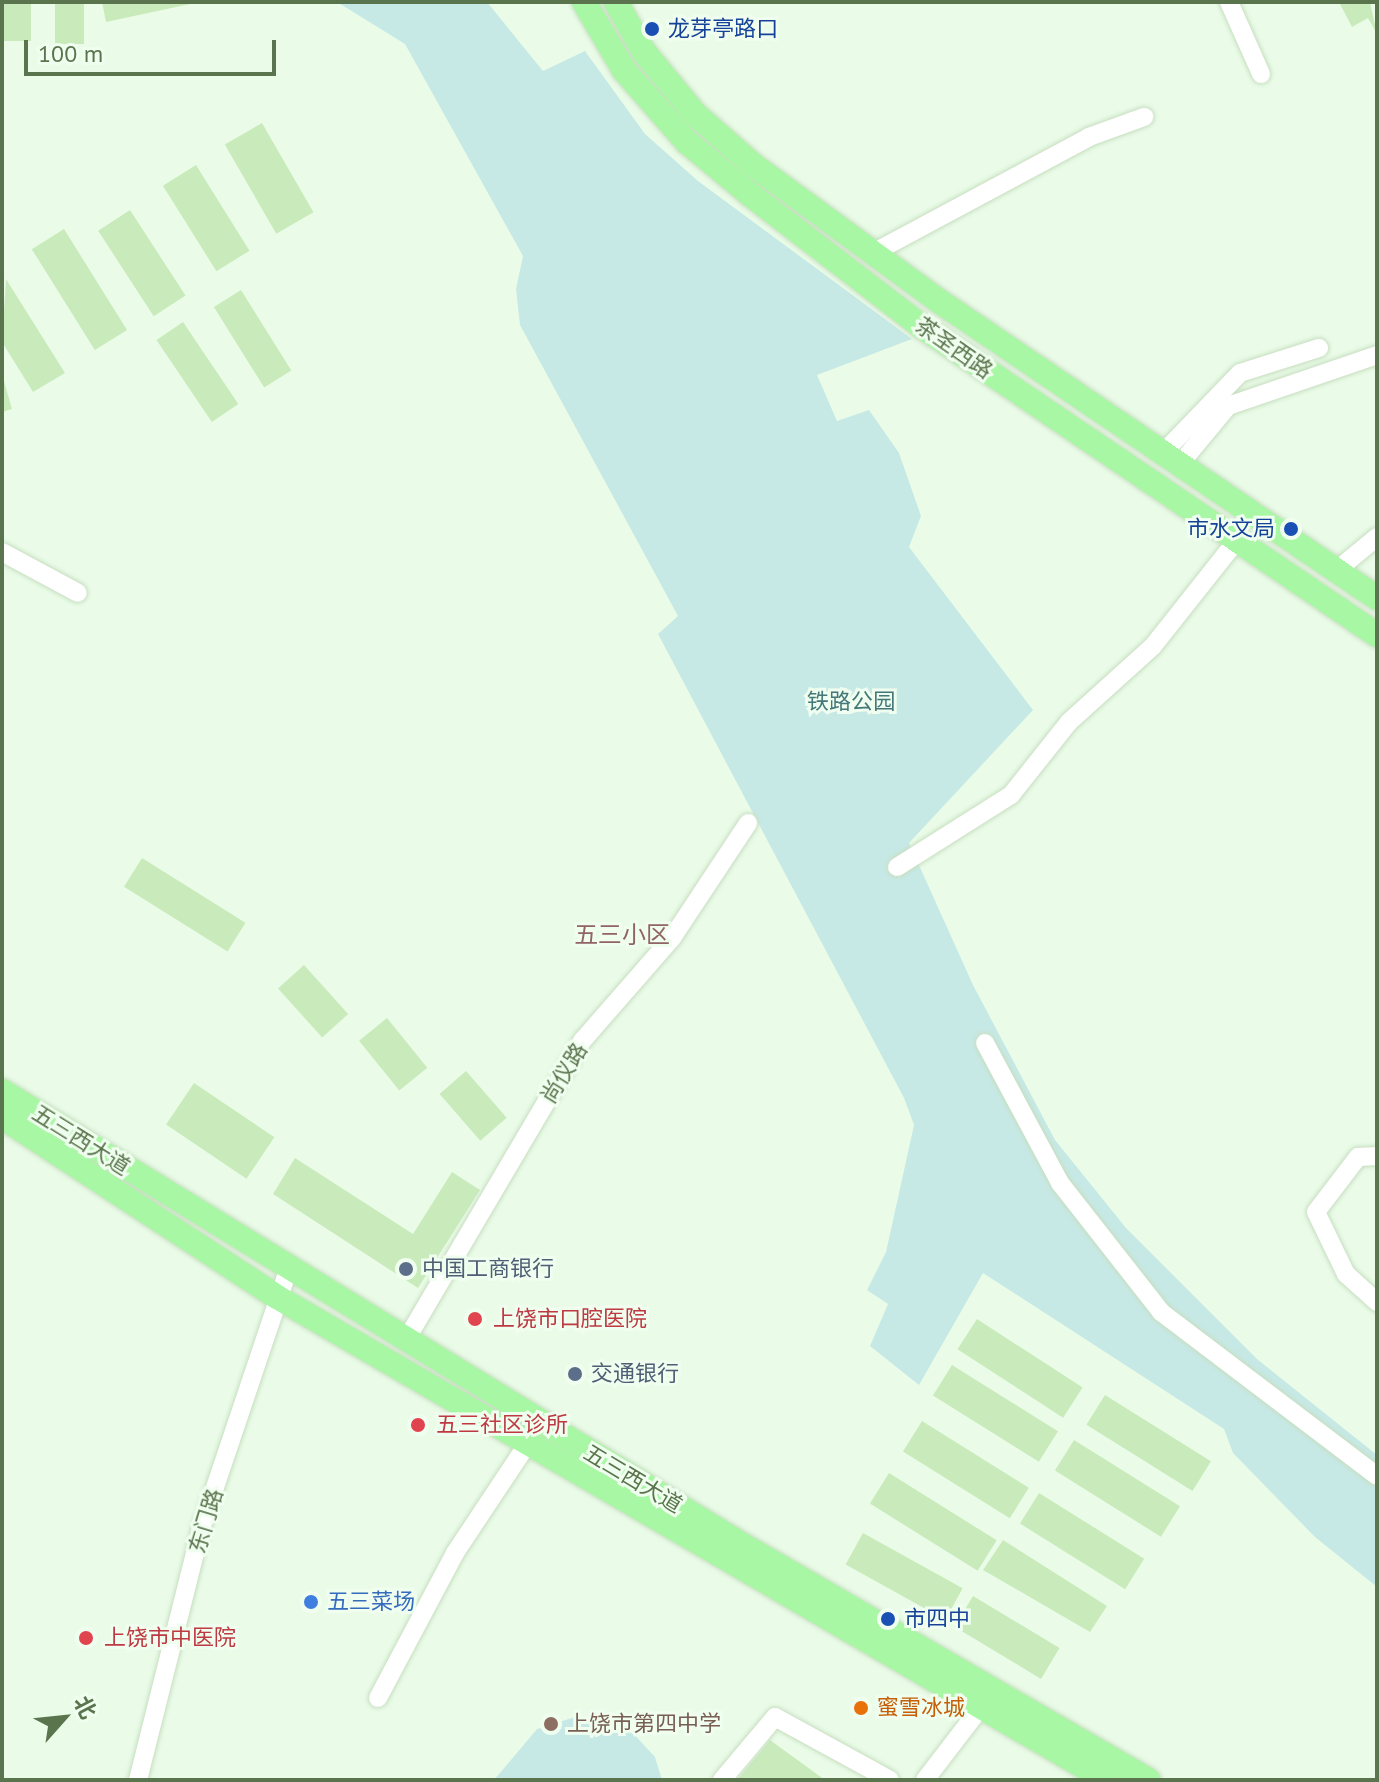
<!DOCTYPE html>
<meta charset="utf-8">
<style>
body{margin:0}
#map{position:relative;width:1379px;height:1782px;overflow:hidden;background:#eafce8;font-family:"PT Sans","Noto Sans SC",sans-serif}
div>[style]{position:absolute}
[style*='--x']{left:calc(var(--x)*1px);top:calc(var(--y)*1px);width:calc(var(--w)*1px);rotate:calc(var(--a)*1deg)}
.green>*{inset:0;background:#c7e9e6}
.building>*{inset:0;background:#c9ebbc;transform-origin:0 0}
.roads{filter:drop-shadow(0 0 2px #c7dec0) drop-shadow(0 0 2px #c7dec0)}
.minor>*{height:18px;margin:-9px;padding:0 9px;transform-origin:9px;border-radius:9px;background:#fff}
.major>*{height:24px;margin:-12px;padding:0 12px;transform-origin:12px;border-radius:12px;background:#a8f7a4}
.dots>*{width:22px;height:22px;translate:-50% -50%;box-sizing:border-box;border:4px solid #f0feef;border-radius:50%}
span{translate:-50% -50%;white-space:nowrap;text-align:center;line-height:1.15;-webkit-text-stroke:6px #f0feef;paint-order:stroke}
.transit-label{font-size:22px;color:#164399}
.left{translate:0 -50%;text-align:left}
.right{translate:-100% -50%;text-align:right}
.street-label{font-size:22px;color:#5a754d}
.park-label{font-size:22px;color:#45787a}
.service-label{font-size:22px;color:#4e5e75}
.health-label{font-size:22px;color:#be3a42}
.shop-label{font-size:22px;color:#366cbe}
.food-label{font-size:22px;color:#c56008}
.education-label{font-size:22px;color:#785e54}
.neighbourhood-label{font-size:24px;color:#916566}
.frame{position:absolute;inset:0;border:4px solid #5a754d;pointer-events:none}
.north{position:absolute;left:24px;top:1678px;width:80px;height:80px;-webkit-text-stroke:6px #f0feef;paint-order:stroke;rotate:63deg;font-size:22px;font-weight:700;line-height:32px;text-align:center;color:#5a754d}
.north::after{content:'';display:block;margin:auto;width:28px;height:36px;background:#5a754d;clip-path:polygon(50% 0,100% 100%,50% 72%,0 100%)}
.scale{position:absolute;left:24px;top:40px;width:252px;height:36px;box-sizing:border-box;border:4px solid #5a754d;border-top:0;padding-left:10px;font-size:24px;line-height:28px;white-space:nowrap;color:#5a754d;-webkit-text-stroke:6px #f0feef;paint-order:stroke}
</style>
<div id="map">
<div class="green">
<i style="clip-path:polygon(337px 2px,487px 2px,543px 71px,585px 51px,645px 134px,698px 181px,912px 339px,817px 375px,837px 421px,869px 410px,899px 453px,921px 516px,909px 547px,1033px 710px,909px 843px,973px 985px,1055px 1140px,1126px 1228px,1257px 1359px,1377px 1455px,1377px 1587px,1315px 1537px,1233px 1453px,1224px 1429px,983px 1273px,919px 1385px,870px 1346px,888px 1304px,867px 1290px,886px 1252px,914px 1125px,904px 1098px,658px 634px,678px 616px,520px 325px,516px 289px,523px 256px,405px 44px)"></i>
<i style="clip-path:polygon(575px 1717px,630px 1730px,655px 1757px,662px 1780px,494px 1780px,537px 1729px)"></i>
</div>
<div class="building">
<i style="left:2px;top:2px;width:29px;height:39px"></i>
<i style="left:55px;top:2px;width:29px;height:42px"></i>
<i style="clip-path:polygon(102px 2px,195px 2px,195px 3px,106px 22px)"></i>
<i style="clip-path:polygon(1339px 2px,1370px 2px,1377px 34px,1368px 18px,1352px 27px)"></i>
<i style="left:262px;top:123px;width:103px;height:43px;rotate:60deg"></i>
<i style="left:196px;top:165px;width:101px;height:39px;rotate:58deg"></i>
<i style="left:130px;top:210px;width:102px;height:38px;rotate:57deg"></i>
<i style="left:64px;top:229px;width:119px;height:38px;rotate:58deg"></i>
<i style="clip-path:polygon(6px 279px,65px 373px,33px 392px,2px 342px)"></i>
<i style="left:241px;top:290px;width:95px;height:32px;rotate:58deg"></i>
<i style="left:183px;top:322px;width:99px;height:32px;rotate:56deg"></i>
<i style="clip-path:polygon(2px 374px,12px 409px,2px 412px)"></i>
<i style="left:142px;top:858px;width:122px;height:34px;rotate:32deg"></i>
<i style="left:304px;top:965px;width:66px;height:35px;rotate:48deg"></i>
<i style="left:387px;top:1018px;width:64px;height:36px;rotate:51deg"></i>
<i style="left:466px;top:1071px;width:62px;height:35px;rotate:49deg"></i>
<i style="left:194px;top:1083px;width:97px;height:50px;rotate:34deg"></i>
<i style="clip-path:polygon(295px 1158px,413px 1234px,452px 1172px,480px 1190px,418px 1288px,273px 1194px)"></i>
<i style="left:977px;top:1319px;width:126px;height:36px;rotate:33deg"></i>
<i style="left:952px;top:1365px;width:125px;height:36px;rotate:32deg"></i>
<i style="left:1105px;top:1395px;width:125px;height:35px;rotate:32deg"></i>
<i style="left:922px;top:1421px;width:126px;height:36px;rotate:32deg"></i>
<i style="left:1074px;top:1440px;width:125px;height:36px;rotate:32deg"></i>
<i style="left:889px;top:1473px;width:127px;height:36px;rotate:32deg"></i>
<i style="left:1039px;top:1493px;width:124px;height:36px;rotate:32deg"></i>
<i style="left:863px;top:1533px;width:114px;height:36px;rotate:29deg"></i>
<i style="clip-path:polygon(1003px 1540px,1107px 1606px,1090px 1632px,983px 1570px)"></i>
<i style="left:973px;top:1596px;width:101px;height:36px;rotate:31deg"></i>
<i style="clip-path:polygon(770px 1740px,825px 1780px,737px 1780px)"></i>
</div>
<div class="roads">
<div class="minor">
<i style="--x:1229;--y:2;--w:79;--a:66"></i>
<i style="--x:873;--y:253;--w:245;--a:-28.2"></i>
<i style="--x:1089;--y:137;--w:59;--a:-20"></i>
<i style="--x:1163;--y:453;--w:111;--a:-46.1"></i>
<i style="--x:1240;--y:373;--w:83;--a:-17.6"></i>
<i style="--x:1180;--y:464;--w:75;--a:-50.4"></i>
<i style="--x:1228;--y:406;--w:157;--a:-18.9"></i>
<i style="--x:2;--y:552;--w:86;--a:28.3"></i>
<i style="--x:1337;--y:570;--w:52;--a:-39.5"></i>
<i style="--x:897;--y:867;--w:135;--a:-32.3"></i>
<i style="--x:1011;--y:795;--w:93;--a:-51.5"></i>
<i style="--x:1069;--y:722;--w:113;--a:-42.1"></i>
<i style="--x:1153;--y:646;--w:135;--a:-51.6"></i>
<i style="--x:985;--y:1043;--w:159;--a:61.8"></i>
<i style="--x:1060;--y:1183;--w:164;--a:51.9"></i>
<i style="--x:1161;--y:1312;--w:271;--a:37.2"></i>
<i style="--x:1377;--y:1156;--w:19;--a:177"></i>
<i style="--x:1358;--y:1157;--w:69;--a:127.4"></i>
<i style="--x:1316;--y:1212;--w:69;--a:64.2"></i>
<i style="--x:1346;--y:1274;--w:42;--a:42.1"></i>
<i style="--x:406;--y:1340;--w:348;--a:-59.5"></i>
<i style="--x:583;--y:1040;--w:135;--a:-48.9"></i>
<i style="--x:672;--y:938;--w:138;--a:-56.5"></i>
<i style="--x:378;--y:1698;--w:164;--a:-62"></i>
<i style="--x:455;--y:1553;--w:132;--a:-56.4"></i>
<i style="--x:138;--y:1780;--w:262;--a:-75.9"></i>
<i style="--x:202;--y:1526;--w:272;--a:-71.4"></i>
<i style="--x:722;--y:1780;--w:82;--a:-49.9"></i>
<i style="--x:775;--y:1717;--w:131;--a:28.7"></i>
<i style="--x:925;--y:1780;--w:92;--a:-52.5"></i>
</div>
<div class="major">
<i style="--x:584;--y:2;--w:79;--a:59.5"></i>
<i style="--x:624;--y:70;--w:96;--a:48.8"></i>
<i style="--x:687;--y:142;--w:83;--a:39.6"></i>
<i style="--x:751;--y:195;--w:215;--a:37.6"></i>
<i style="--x:921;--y:326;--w:551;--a:34.12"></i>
<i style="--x:616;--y:2;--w:57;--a:60.8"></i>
<i style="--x:644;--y:52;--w:82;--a:50.5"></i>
<i style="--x:696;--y:115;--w:76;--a:41.3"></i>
<i style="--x:753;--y:165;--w:230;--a:36.2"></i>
<i style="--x:939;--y:301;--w:529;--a:34.14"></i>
<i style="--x:2;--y:1091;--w:859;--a:31.52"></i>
<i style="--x:734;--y:1540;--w:479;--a:30.1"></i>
<i style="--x:2;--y:1117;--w:329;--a:33.2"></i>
<i style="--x:277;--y:1297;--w:960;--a:30.2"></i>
</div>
</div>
<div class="dots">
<i style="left:652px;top:29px;background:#1a4fb4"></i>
<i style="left:1291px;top:529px;background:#1a4fb4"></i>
<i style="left:406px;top:1269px;background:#5c6f8a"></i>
<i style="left:475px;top:1319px;background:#e0444e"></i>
<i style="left:575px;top:1374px;background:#5c6f8a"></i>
<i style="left:418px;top:1425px;background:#e0444e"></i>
<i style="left:311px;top:1602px;background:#3f7fe0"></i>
<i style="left:888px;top:1619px;background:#1a4fb4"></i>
<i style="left:86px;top:1638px;background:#e0444e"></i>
<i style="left:861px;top:1708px;background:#e8710a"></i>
<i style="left:551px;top:1724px;background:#8d6e63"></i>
</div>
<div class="transit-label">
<span class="left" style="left:668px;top:29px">龙芽亭路口</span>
<span class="right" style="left:1275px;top:529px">市水文局</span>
<span class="left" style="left:904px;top:1619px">市四中</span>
</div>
<div class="street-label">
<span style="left:954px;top:348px;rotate:35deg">茶圣西路</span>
<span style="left:564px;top:1073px;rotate:-58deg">尚仪路</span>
<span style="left:81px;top:1140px;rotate:32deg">五三西大道</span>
<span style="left:633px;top:1479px;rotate:31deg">五三西大道</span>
<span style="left:206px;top:1521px;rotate:-73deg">东门路</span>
</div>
<div class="park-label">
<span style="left:851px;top:702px">铁路公园</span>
</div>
<div class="service-label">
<span class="left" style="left:422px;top:1269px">中国工商银行</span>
<span class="left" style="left:591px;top:1374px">交通银行</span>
</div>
<div class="health-label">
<span class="left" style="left:493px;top:1319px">上饶市口腔医院</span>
<span class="left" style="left:436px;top:1425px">五三社区诊所</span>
<span class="left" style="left:104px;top:1638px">上饶市中医院</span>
</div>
<div class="shop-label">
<span class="left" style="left:327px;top:1602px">五三菜场</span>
</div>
<div class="food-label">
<span class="left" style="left:877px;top:1708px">蜜雪冰城</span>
</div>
<div class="education-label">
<span class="left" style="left:567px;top:1724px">上饶市第四中学</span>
</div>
<div class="neighbourhood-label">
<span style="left:622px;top:935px">五三小区</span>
</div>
<div class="frame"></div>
<div class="north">北</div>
<div class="scale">100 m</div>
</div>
